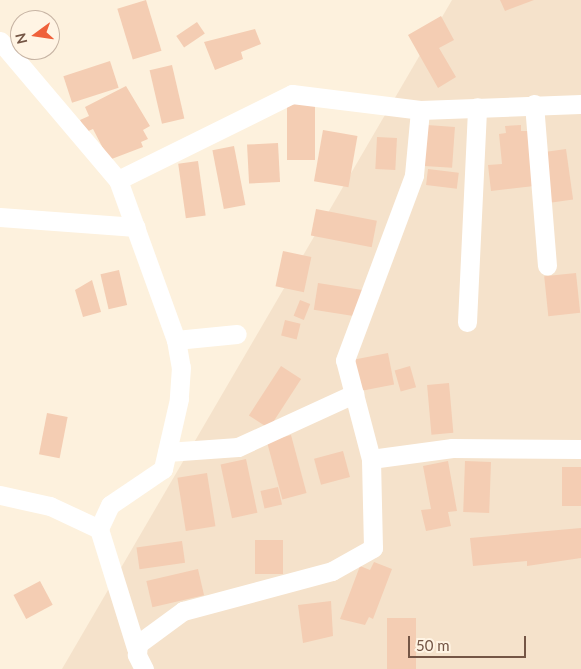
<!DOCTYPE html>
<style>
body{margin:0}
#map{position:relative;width:581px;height:669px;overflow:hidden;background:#fdf1dd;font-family:Lato,sans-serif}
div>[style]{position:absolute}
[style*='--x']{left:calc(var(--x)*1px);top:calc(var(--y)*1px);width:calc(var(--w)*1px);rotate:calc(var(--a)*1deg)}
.residential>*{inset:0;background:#f5e2cb}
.building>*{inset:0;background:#f4cdb3;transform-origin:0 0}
.minor>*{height:19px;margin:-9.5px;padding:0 9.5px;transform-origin:9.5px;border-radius:9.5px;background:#fff}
span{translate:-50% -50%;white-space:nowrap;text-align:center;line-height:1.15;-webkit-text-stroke:4.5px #fff4e4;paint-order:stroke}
.north{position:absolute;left:10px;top:10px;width:50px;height:50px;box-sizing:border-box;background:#fff4e4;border:1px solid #c7b4a4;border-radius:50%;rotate:256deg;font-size:14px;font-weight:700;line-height:20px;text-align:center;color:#745545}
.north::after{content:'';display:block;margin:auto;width:18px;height:22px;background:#ef613b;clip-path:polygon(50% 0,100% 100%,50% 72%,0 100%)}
.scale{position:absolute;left:408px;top:636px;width:118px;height:22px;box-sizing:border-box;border:2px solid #745545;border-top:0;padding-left:6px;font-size:15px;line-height:18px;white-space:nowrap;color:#745545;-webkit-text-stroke:4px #fff4e4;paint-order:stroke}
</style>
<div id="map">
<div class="residential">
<i style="clip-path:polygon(452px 0,581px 0,581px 669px,62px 669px)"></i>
</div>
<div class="building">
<i style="left:146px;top:0;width:53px;height:30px;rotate:73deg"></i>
<i style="clip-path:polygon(500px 0,534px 0,505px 11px)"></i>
<i style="clip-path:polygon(441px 16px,454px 40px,439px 48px,456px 77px,438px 88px,408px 35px)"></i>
<i style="left:197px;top:22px;width:14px;height:25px;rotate:56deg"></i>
<i style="clip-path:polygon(255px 29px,261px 44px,241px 52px,243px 59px,215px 70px,204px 42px)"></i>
<i style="left:110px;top:61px;width:28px;height:49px;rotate:72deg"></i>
<i style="left:172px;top:65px;width:55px;height:23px;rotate:77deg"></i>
<i style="clip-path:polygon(126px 86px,150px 126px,143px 130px,148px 139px,141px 142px,143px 147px,109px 160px,93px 129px,86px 132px,80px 120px,89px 116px,85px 107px)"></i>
<i style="left:287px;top:104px;width:28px;height:56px"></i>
<i style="left:427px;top:125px;width:28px;height:41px;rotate:4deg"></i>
<i style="clip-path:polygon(521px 125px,521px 131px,528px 131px,534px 186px,491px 191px,488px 165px,502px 164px,499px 134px,506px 133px,505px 126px)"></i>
<i style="left:323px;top:130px;width:35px;height:52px;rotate:10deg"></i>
<i style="left:377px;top:137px;width:20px;height:32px;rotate:3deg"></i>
<i style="left:278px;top:143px;width:39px;height:31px;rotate:87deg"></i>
<i style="left:234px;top:146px;width:60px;height:22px;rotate:79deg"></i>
<i style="left:566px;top:149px;width:51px;height:25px;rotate:82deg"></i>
<i style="left:198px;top:161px;width:55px;height:20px;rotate:82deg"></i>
<i style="left:428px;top:169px;width:31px;height:16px;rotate:7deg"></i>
<i style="left:316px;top:209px;width:62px;height:27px;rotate:11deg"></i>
<i style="left:283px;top:251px;width:29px;height:36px;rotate:12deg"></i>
<i style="left:119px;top:270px;width:36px;height:19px;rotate:77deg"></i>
<i style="left:576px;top:273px;width:40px;height:32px;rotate:84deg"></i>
<i style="clip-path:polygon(92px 280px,101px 312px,83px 317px,75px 290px)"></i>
<i style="left:318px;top:283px;width:45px;height:27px;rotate:9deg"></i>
<i style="left:300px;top:300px;width:11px;height:17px;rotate:22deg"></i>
<i style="left:285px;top:320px;width:16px;height:16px;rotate:14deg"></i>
<i style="left:388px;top:353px;width:32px;height:38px;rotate:79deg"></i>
<i style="left:281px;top:366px;width:24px;height:59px;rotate:33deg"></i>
<i style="left:410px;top:366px;width:22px;height:16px;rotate:74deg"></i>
<i style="left:449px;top:383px;width:50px;height:22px;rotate:85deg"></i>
<i style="left:47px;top:413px;width:21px;height:42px;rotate:11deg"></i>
<i style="left:291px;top:435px;width:60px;height:25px;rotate:75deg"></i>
<i style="left:343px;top:451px;width:27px;height:30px;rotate:75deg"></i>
<i style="left:246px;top:459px;width:55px;height:26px;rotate:78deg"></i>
<i style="clip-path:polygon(448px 461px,457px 511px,448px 512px,451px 526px,426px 531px,421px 510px,431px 509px,423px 466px)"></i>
<i style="left:465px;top:461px;width:26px;height:51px;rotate:2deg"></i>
<i style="left:562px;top:467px;width:19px;height:39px"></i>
<i style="left:207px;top:473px;width:54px;height:30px;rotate:81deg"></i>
<i style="left:278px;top:487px;width:18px;height:18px;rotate:77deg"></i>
<i style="clip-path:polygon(581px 528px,581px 558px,527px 566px,527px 561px,473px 566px,470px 538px)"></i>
<i style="left:255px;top:540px;width:28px;height:34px"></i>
<i style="left:182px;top:541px;width:22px;height:46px;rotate:82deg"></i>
<i style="clip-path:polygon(374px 562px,392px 569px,373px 619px,369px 617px,365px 625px,340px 619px,360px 566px,370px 570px)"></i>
<i style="left:198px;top:569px;width:27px;height:53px;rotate:77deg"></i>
<i style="left:40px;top:581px;width:27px;height:30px;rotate:62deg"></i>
<i style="clip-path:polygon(331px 601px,333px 636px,303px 643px,298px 605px)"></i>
<i style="left:387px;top:618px;width:29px;height:51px"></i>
</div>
<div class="minor">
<i style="--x:0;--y:41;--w:182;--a:49.7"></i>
<i style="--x:118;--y:180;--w:170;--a:70.1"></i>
<i style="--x:176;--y:340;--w:27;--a:80"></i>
<i style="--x:181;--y:367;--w:32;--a:94"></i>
<i style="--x:179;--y:399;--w:72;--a:102.9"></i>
<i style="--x:163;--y:469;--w:64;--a:145.8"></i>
<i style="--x:110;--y:505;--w:26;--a:115"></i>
<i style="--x:99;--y:529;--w:125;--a:72.7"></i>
<i style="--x:534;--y:104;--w:162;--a:85.4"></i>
<i style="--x:118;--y:180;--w:194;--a:-26.3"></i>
<i style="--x:292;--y:94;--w:129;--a:7.1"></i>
<i style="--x:420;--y:110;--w:161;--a:-2.1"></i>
<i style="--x:0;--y:217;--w:136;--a:4.2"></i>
<i style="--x:467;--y:322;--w:215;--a:-87.3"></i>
<i style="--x:176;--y:340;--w:61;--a:-5.6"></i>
<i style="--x:167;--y:452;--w:71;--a:-4"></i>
<i style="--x:238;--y:447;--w:128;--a:-24.6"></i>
<i style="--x:371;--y:459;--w:102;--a:-104.7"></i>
<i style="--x:345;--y:360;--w:197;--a:-69.5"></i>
<i style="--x:414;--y:175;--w:65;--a:-84.7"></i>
<i style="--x:0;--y:495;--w:51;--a:12.4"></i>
<i style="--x:50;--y:506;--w:54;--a:25.1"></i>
<i style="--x:144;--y:669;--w:16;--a:-117"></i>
<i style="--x:137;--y:655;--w:11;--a:-85"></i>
<i style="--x:138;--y:644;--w:56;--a:-36.3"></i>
<i style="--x:183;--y:611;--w:154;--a:-15"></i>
<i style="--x:332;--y:571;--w:47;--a:-29.3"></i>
<i style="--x:373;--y:548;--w:89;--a:-91.3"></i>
<i style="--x:371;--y:459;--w:82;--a:-7.7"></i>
<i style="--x:452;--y:448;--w:129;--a:0.4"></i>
</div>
<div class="north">N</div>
<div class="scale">50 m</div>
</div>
